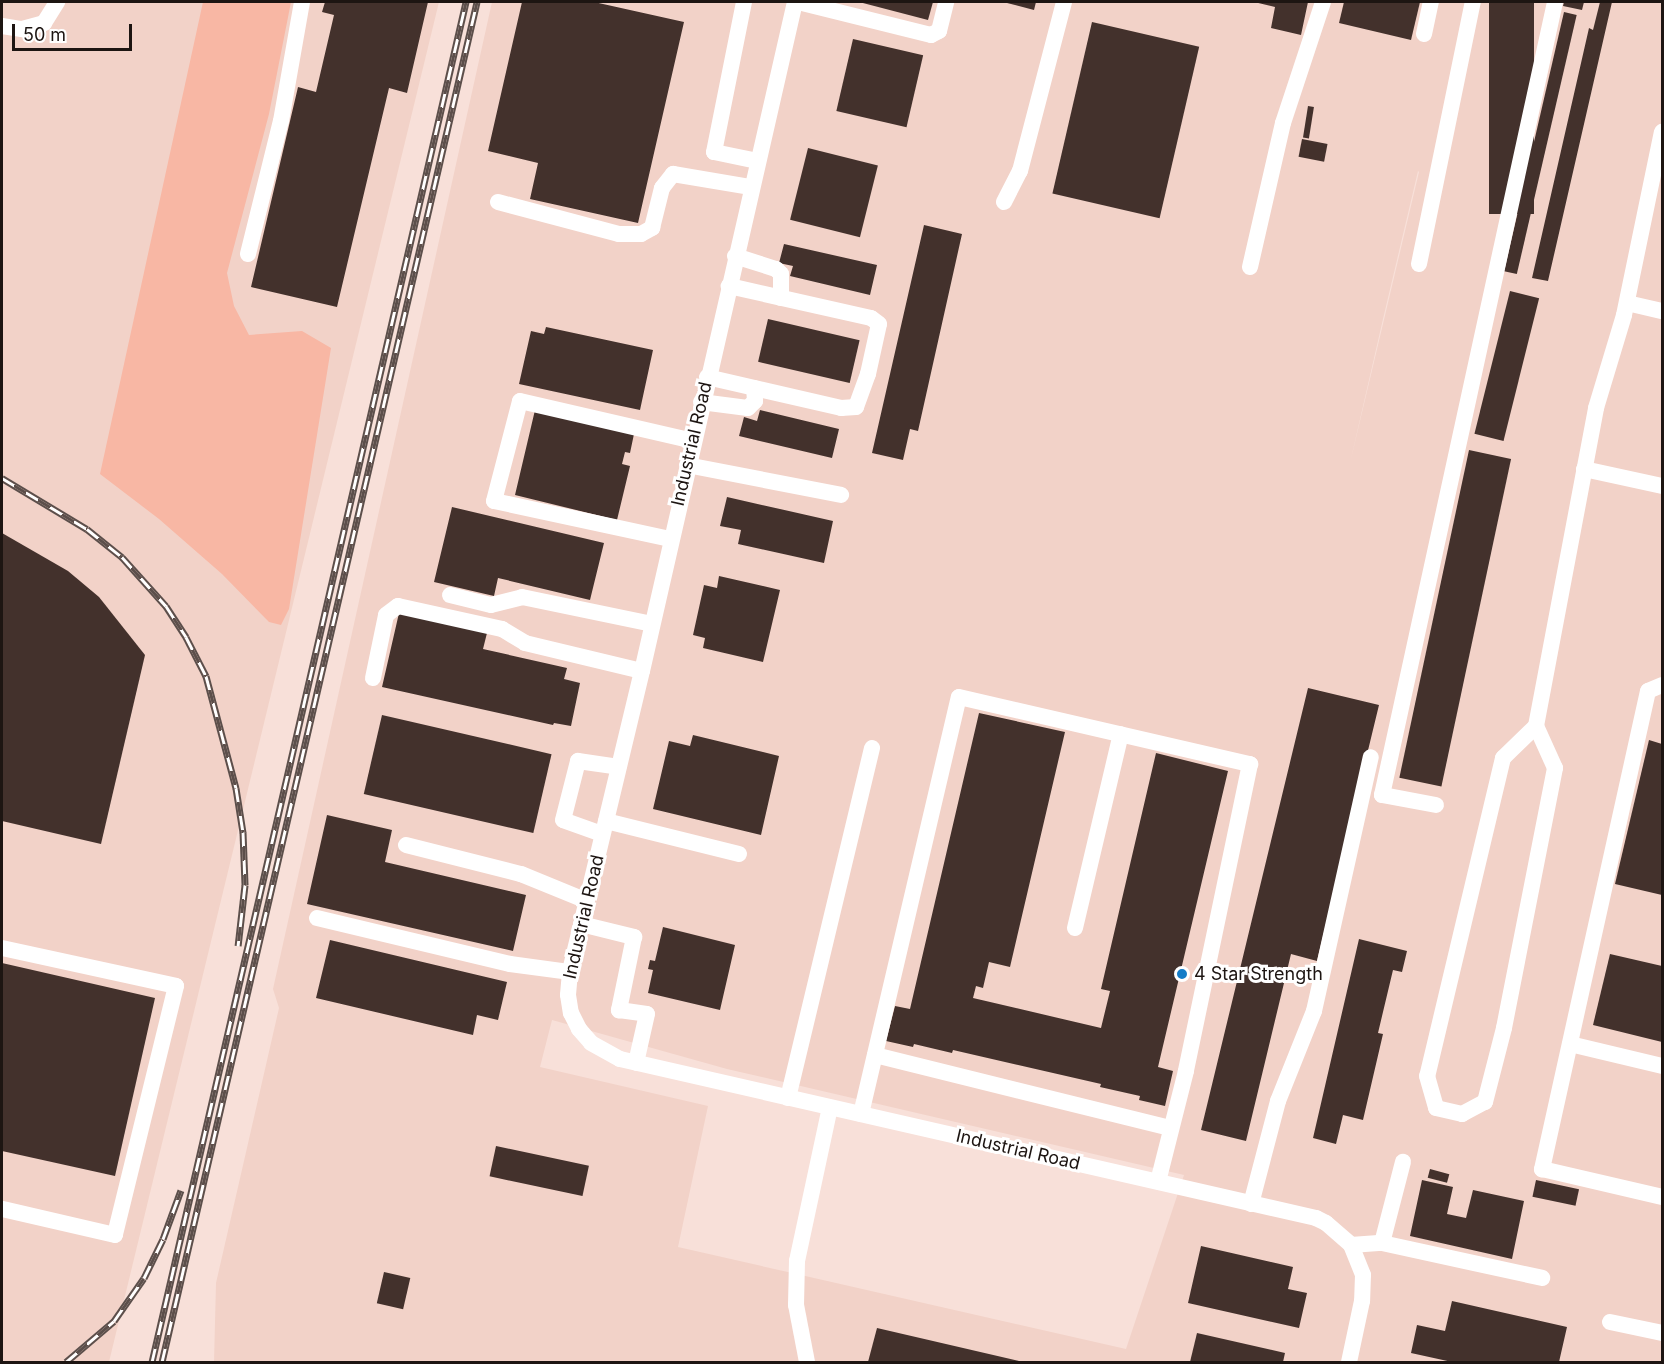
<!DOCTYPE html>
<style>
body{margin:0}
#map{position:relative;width:1664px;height:1364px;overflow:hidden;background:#f8e0d9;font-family:Inter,sans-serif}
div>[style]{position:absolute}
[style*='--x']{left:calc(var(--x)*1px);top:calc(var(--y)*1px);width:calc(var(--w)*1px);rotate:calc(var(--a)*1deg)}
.built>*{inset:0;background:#f2d2c8}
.green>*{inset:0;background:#f8b7a4}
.building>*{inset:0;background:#43312c;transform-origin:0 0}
.minor>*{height:16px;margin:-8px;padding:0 8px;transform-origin:8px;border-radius:8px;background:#fff}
.rail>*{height:7px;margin-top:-3.5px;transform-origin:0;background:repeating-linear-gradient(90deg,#fff 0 14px,#5c4f4b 0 28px);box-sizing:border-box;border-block:2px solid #5c4f4b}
.dots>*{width:16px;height:16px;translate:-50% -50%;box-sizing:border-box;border:3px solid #fff;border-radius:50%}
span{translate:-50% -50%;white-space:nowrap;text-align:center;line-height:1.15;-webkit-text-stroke:6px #fff;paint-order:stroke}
.street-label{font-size:18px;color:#1d1512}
.poi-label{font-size:18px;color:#1d1512}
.left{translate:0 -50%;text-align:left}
.frame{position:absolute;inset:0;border:3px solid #1d1512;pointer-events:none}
.scale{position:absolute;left:12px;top:24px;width:120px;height:27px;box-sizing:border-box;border:3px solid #1d1512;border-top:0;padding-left:8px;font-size:18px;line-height:21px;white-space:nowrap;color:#1d1512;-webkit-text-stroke:4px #fff;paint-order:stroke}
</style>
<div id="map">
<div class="built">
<i style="clip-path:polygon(2px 2px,439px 2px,109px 1362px,2px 1362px)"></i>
<i style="clip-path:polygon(evenodd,492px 2px,1662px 2px,1662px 1362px,214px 1362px,216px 1283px,279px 1008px,273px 989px,492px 2px,1418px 171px,1419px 172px,1350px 463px,1383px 319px,1418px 171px,492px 2px,552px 1020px,727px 1069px,1184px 1175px,1126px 1349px,678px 1247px,708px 1106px,540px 1067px,552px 1020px)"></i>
</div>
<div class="green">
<i style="clip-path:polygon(203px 2px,291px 2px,269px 114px,227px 273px,234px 306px,249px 335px,302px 331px,331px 348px,289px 609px,281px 625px,269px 622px,222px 574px,159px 519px,100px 474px)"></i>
</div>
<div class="building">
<i style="clip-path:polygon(325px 2px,428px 2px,407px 93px,389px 88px,337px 307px,251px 287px,298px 87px,316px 92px,334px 15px,322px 12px)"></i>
<i style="clip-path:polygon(522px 2px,594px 2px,684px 22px,638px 223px,530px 199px,538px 163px,488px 151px)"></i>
<i style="clip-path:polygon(859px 2px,933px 2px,928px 20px)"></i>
<i style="clip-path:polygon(1003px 2px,1036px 2px,1034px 10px)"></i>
<i style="clip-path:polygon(1254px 2px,1308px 2px,1301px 35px,1271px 28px,1275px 7px)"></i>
<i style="clip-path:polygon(1344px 2px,1420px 2px,1411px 40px,1339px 23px)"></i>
<i style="left:1489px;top:2px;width:45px;height:212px"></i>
<i style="clip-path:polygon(1564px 2px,1584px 2px,1582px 10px,1563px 6px)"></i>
<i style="clip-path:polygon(1600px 2px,1612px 2px,1548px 281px,1532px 278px,1589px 28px,1593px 30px)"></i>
<i style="left:1564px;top:12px;width:13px;height:266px;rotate:13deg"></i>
<i style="left:1092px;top:22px;width:110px;height:176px;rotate:13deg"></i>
<i style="left:853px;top:39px;width:72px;height:74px;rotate:13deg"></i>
<i style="left:1308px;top:106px;width:6px;height:32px;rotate:9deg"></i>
<i style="left:1302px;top:139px;width:26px;height:18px;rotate:11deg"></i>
<i style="left:808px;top:148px;width:72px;height:74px;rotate:14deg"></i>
<i style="clip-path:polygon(924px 225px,962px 234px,918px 431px,910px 429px,903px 460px,872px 453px)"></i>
<i style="clip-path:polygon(784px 244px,877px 265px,870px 295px,790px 276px,793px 266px,779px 263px)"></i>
<i style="left:1510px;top:291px;width:30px;height:147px;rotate:14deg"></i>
<i style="left:768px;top:319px;width:94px;height:44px;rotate:13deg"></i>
<i style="clip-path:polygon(546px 327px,653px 350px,640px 410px,519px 384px,531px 331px,544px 334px)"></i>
<i style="clip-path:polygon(535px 410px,634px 434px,630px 453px,625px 452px,622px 464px,630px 466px,617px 520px,515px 495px)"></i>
<i style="clip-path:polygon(760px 410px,839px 429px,832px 458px,739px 436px,744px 417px,757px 421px)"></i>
<i style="left:1469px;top:450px;width:43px;height:335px;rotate:12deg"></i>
<i style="clip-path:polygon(727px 497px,833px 521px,824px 563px,738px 544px,741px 530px,720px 526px)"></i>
<i style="clip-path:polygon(452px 507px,604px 543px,590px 600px,498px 578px,494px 596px,434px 582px)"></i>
<i style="clip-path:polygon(2px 533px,68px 571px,99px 597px,145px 655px,101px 844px,2px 821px)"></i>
<i style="clip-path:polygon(719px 576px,780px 590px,763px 662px,703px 648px,705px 638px,693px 635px,704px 585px,717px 588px)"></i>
<i style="clip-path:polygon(399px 613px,487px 633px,483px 649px,567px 668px,564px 679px,580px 683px,571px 726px,554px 723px,553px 725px,382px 687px)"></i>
<i style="clip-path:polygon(1308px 688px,1379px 705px,1317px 961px,1291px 954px,1246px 1141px,1201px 1130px)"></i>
<i style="clip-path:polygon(979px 713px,1065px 732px,1010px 967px,989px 962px,983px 988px,976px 986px,973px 998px,1101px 1028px,1110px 991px,1101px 989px,1156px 753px,1228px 771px,1158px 1067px,1173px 1071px,1165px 1106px,1139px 1100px,1140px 1096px,1100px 1087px,1101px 1084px,953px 1050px,952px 1053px,914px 1044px,913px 1047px,886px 1041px,895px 1006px,910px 1009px)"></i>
<i style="left:382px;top:715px;width:174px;height:81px;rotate:13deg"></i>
<i style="clip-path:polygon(693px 735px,779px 756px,761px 835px,653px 809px,669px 741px,690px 746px)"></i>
<i style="clip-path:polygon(1649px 740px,1662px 744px,1662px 895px,1615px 884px)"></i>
<i style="clip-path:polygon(327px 815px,392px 830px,385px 862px,526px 895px,513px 951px,307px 904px)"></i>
<i style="clip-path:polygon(663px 927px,735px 945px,720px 1010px,648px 993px,653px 970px,648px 969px,650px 960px,655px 961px)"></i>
<i style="clip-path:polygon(1359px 939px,1407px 951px,1402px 972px,1393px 970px,1378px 1033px,1383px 1034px,1363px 1120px,1343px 1115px,1336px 1144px,1313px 1138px)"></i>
<i style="clip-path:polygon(330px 940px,507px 982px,498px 1020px,477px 1015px,473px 1035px,316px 998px)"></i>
<i style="clip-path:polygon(1610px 954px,1662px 966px,1662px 1042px,1593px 1025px)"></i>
<i style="clip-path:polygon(2px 963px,155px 998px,115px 1176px,2px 1151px)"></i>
<i style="left:496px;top:1146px;width:95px;height:31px;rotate:12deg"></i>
<i style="left:1430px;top:1169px;width:20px;height:9px;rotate:15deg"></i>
<i style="clip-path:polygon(1422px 1180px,1453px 1187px,1447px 1214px,1466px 1218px,1473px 1190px,1524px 1201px,1512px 1259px,1410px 1236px)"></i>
<i style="left:1536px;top:1180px;width:44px;height:17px;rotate:12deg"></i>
<i style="clip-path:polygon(1201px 1246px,1293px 1267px,1288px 1289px,1307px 1293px,1299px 1328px,1188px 1303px)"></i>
<i style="left:384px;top:1272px;width:27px;height:32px;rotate:13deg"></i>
<i style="clip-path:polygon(1452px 1301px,1567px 1327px,1559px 1362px,1452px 1362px,1411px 1353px,1417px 1325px,1445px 1331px)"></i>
<i style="clip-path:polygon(877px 1328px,1023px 1362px,868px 1362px)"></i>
<i style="clip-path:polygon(1197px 1333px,1285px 1353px,1283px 1362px,1190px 1362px)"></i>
</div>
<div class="minor">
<i style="--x:744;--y:2;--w:153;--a:101.3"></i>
<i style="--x:714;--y:152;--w:45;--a:11.6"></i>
<i style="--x:795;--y:2;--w:686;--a:102.88"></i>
<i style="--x:642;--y:671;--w:309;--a:103.5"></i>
<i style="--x:570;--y:972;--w:23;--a:95"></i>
<i style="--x:568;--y:995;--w:18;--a:81"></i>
<i style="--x:571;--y:1013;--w:18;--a:63"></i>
<i style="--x:579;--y:1029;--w:18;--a:49"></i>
<i style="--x:591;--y:1043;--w:33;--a:29"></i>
<i style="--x:620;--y:1059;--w:714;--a:12.87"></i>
<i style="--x:1316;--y:1218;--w:11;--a:27"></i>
<i style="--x:1326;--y:1223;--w:33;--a:41"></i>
<i style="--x:1351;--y:1245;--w:32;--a:68"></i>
<i style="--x:1363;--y:1275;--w:26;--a:92"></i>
<i style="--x:1362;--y:1301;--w:62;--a:102"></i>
<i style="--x:798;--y:2;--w:137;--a:13.9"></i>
<i style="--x:931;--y:35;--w:9;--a:-27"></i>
<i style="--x:939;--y:31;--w:30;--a:-76"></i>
<i style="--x:2;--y:26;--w:20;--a:9"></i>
<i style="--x:22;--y:29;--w:23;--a:-15"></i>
<i style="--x:44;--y:23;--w:25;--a:-58"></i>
<i style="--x:1424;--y:34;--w:33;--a:-78"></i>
<i style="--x:498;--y:202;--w:125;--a:14.8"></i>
<i style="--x:619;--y:234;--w:22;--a:0"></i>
<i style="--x:641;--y:234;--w:13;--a:-29"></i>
<i style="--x:652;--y:228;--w:41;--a:-76"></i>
<i style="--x:662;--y:188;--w:18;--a:-52"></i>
<i style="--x:673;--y:174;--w:79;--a:9.5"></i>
<i style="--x:1004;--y:202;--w:35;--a:-63"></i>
<i style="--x:1020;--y:171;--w:175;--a:-75.4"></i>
<i style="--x:248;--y:254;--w:137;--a:-76.1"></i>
<i style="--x:281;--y:121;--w:121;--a:-80"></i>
<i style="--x:735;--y:256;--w:43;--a:17.6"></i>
<i style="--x:776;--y:269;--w:7;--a:45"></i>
<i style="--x:781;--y:274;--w:24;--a:90"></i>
<i style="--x:1419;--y:264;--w:268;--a:-78.4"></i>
<i style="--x:1250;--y:267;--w:148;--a:-77.1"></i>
<i style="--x:1283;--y:123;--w:127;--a:-71.7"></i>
<i style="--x:1627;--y:303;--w:36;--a:13"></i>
<i style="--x:707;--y:377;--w:138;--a:13"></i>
<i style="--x:841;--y:408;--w:15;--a:-4"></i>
<i style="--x:856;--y:407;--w:35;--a:-70"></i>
<i style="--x:868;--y:374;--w:51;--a:-77.6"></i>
<i style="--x:879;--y:324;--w:10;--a:-143"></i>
<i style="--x:871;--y:318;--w:146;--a:-167.3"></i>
<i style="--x:701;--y:402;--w:47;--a:7.3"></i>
<i style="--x:748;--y:408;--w:10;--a:-45"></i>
<i style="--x:755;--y:401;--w:13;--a:-94"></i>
<i style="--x:687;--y:465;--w:157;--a:11"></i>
<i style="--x:1584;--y:469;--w:80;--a:12.3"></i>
<i style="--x:670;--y:539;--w:180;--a:-167.8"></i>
<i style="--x:494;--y:501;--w:103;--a:-75.4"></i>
<i style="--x:520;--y:401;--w:178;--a:13"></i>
<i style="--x:450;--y:595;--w:42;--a:13.7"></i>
<i style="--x:491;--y:605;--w:32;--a:-14"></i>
<i style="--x:522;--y:597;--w:133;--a:11.7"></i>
<i style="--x:373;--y:678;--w:64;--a:-78.3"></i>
<i style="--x:386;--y:615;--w:15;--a:-37"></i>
<i style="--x:398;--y:606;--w:107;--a:12.5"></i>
<i style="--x:502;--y:629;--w:27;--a:31"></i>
<i style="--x:525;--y:643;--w:120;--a:13.5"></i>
<i style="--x:1662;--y:685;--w:15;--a:157"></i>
<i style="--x:1648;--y:691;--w:490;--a:102.5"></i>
<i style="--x:1542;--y:1169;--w:123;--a:13.1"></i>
<i style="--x:1536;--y:726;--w:46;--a:135.9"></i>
<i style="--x:1503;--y:758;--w:327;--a:103.4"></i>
<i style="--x:1427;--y:1076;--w:33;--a:74"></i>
<i style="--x:1436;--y:1108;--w:27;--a:13"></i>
<i style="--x:1462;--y:1114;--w:26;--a:-28"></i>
<i style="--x:1485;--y:1102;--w:76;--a:-75.6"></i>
<i style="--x:1504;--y:1028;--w:265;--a:-78.9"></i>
<i style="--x:1555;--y:768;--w:46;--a:-114.3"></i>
<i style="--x:1536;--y:726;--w:324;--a:-79.3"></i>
<i style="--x:1596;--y:408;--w:97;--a:-73.2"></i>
<i style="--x:1624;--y:315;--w:187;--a:-78.3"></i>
<i style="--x:1436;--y:805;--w:55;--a:-169.5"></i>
<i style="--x:1382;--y:795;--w:812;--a:-77.69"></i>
<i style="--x:606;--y:821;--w:137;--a:13.9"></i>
<i style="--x:602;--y:834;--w:41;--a:-160.3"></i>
<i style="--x:563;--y:820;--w:61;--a:-75.7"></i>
<i style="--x:578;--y:761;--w:41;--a:8.3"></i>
<i style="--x:406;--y:845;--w:119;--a:14.2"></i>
<i style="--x:521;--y:874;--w:71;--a:22.2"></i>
<i style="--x:317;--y:918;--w:198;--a:13.4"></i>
<i style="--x:510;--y:964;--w:61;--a:7.6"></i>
<i style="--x:581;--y:924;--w:55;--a:13.8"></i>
<i style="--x:634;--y:937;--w:75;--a:101.6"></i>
<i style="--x:619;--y:1010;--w:28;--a:8"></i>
<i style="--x:647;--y:1014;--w:50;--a:102.7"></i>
<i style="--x:1075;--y:928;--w:199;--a:-76.7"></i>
<i style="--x:2;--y:948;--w:178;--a:12.3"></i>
<i style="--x:176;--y:986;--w:256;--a:103.8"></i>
<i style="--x:115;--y:1235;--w:116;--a:-167"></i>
<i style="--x:1570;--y:1044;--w:95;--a:13.4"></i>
<i style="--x:875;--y:1055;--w:305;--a:13.9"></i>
<i style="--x:788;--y:1098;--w:360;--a:-76.5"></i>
<i style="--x:861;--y:1114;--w:428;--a:-76.8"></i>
<i style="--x:959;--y:697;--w:299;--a:13"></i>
<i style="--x:1250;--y:764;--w:314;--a:101.8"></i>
<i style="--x:1186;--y:1071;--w:114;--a:104.2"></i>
<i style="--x:1251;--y:1204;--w:106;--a:-75.3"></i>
<i style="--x:1278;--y:1101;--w:97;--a:-68.2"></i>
<i style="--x:1314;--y:1011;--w:260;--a:-77.4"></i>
<i style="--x:1382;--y:1243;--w:84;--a:-75.5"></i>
<i style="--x:1351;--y:1245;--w:31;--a:-4"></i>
<i style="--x:1382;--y:1243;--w:164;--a:12.3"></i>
<i style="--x:1610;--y:1322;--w:53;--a:11.9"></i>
<i style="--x:807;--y:1362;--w:58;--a:-100.9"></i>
<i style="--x:796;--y:1305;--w:44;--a:-88.7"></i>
<i style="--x:797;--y:1261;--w:157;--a:-77.9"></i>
</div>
<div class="rail">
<i style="--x:2;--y:478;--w:99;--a:31"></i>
<i style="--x:87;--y:529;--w:45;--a:38.7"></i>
<i style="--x:122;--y:557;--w:66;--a:48.1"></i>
<i style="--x:166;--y:606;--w:37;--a:57"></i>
<i style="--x:186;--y:637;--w:44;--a:62.9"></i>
<i style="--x:206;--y:676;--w:116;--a:75"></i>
<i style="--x:236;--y:788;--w:45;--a:81"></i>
<i style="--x:243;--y:832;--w:53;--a:87.8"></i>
<i style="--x:245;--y:885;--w:61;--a:96.5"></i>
<i style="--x:66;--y:1362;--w:63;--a:-40.5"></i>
<i style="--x:114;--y:1321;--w:52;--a:-55.1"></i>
<i style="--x:144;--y:1278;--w:43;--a:-64"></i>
<i style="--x:163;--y:1239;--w:52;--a:-69.8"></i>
<i style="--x:152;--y:1362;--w:1396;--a:-77"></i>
<i style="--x:162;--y:1362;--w:1396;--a:-76.96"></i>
</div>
<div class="dots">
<i style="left:1182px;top:974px;background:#147cc7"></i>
</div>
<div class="street-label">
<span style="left:692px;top:444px;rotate:-77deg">Industrial Road</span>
<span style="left:584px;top:917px;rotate:-77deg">Industrial Road</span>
<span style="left:1018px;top:1150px;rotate:13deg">Industrial Road</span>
</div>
<div class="poi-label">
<span class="left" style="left:1194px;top:974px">4 Star Strength</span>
</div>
<div class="frame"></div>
<div class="scale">50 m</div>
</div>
